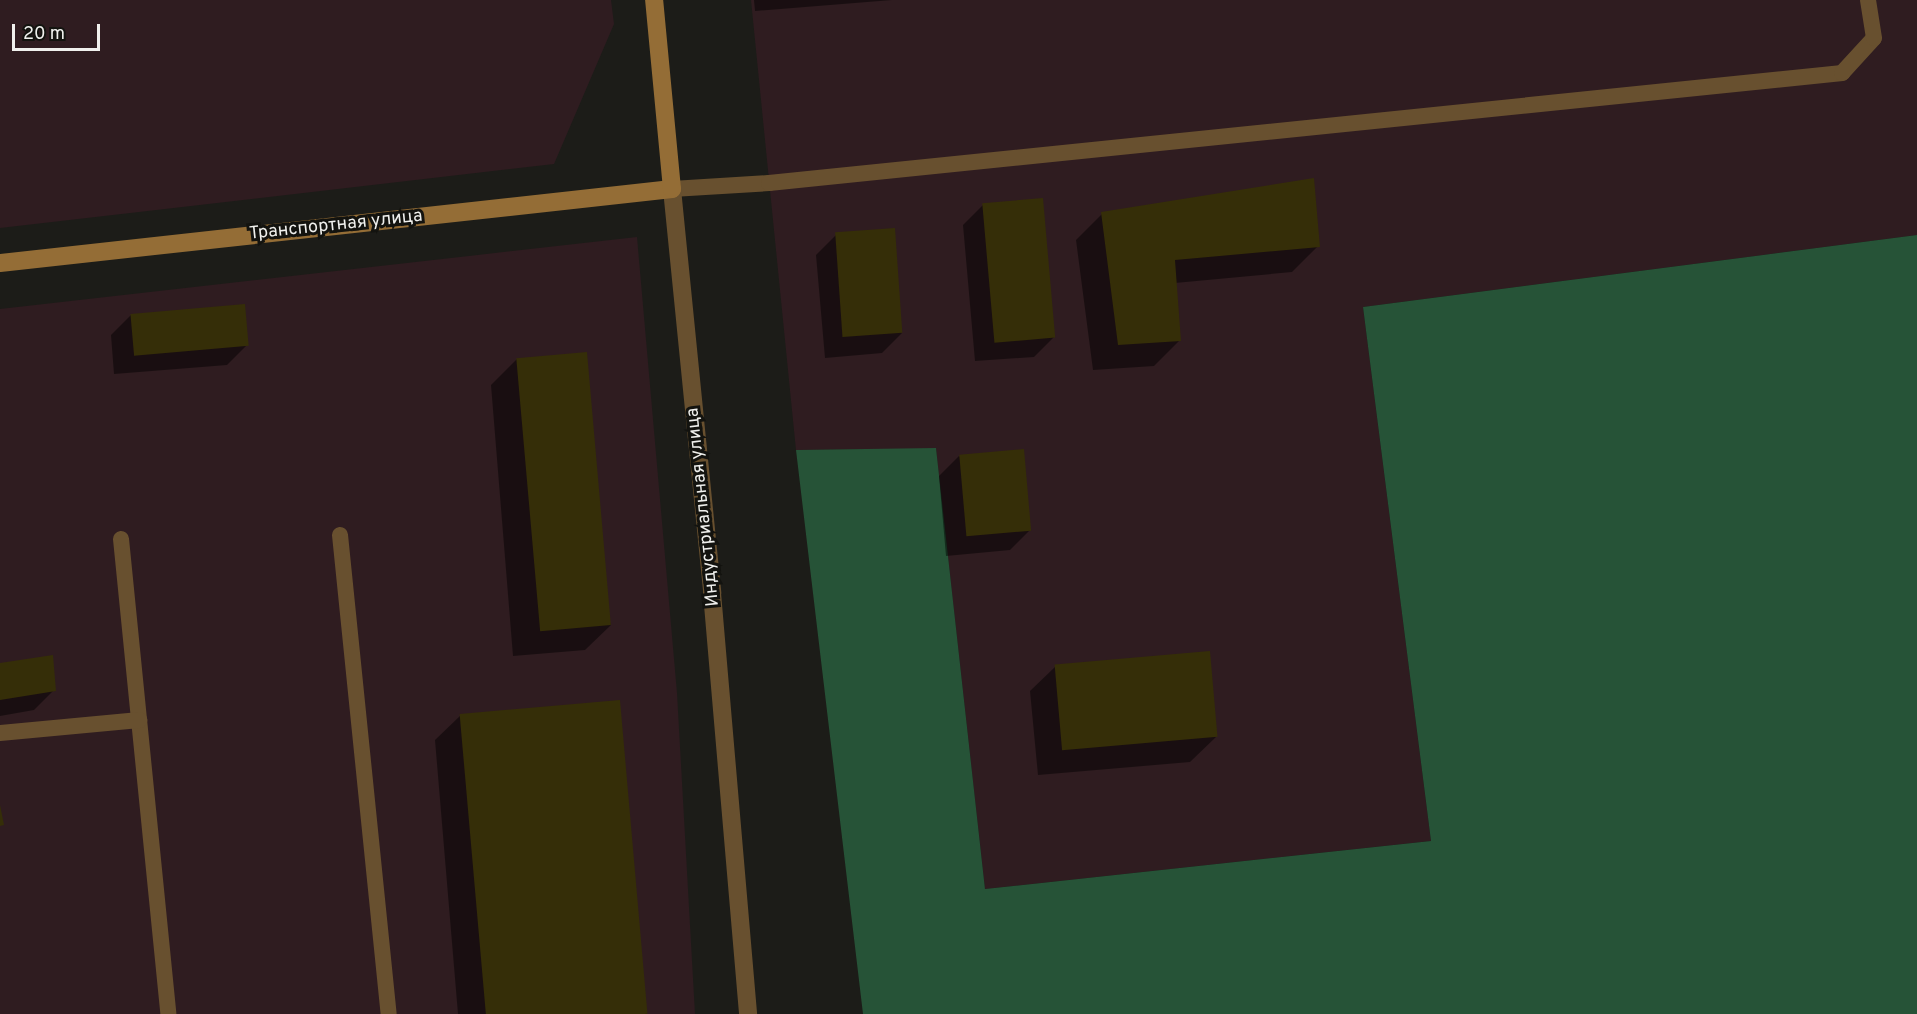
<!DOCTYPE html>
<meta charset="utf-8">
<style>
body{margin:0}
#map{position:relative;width:1917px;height:1014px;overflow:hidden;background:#1c1c18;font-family:Overpass,sans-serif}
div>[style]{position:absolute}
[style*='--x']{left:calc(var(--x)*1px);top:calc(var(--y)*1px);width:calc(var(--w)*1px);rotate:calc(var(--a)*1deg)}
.industrial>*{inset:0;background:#2f1c20}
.forest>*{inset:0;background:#265337}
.shadow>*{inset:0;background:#0007}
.building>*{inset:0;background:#352e08;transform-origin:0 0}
.lane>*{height:16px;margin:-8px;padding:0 8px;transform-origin:8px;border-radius:8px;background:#68502f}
.street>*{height:18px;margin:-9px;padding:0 9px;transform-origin:9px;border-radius:9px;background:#68502f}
.secondary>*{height:18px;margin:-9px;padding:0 9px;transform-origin:9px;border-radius:9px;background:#946d36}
span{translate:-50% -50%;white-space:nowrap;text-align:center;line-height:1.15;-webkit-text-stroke:6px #13130f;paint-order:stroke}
.street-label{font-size:18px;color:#f0f0ed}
.scale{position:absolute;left:12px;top:24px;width:88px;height:27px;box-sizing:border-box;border:3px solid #f0f0ed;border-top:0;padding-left:8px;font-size:18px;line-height:21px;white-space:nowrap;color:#f0f0ed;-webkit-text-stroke:4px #13130f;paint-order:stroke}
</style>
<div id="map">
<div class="industrial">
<i style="clip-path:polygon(0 0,611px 0,614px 24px,554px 164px,0 228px)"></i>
<i style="clip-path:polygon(751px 0,1917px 0,1917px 235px,1363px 307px,1431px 841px,985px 889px,936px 449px,796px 450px)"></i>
<i style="clip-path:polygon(637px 237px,677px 693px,695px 1014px,0 1014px,0 309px)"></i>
</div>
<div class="forest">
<i style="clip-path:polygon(1917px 235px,1917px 1014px,863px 1014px,796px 450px,936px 448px,985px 889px,1431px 841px,1363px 307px)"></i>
</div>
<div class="shadow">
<i style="clip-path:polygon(754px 0,892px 0,755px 11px)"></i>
<i style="clip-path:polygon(983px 205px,1054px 337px,1034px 357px,975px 361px,963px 225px)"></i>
<i style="clip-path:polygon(1102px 214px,1318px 246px,1292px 272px,1175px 283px,1180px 340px,1154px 366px,1093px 370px,1076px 240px)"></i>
<i style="clip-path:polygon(836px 235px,902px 333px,882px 353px,825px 358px,816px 255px)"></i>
<i style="clip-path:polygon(131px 315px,247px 345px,227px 365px,114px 374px,111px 335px)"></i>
<i style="clip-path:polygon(517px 359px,611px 625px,585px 650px,513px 656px,491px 385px)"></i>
<i style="clip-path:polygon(959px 456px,1030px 530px,1010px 550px,946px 556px,939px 476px)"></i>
<i style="clip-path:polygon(0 664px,54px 690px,34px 710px,0 716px)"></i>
<i style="clip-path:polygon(1056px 666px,1216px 737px,1190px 762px,1038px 775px,1030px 691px)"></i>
<i style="clip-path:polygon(461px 715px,647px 1014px,458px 1014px,435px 740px)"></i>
</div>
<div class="building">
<i style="clip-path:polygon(1314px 178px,1320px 247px,1175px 260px,1181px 341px,1118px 345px,1101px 212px)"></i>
<i style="left:1043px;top:198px;width:140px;height:61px;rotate:85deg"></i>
<i style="left:895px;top:228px;width:105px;height:60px;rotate:86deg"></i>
<i style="left:245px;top:304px;width:42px;height:115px;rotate:85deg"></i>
<i style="left:587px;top:352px;width:274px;height:71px;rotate:85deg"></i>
<i style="left:1024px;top:449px;width:82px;height:65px;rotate:85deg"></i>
<i style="left:1210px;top:651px;width:86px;height:156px;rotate:85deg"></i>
<i style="clip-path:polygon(53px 655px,56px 691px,0 700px,0 663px)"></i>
<i style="left:620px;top:700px;width:315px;height:161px;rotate:85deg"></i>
<i style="clip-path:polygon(0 805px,4px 825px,0 826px)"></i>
</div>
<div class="lane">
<i style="--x:672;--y:189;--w:97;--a:-3.5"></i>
<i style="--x:769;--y:183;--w:1079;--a:-5.85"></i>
<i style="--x:1842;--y:73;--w:47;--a:-47.6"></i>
<i style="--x:1874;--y:38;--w:38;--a:-99"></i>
<i style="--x:340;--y:535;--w:481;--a:84.2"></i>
<i style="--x:121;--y:539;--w:477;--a:84.3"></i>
<i style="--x:0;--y:733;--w:140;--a:-5.3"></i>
</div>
<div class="street">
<i style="--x:672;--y:189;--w:406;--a:84.3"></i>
<i style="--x:712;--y:593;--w:423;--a:85.1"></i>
</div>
<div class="secondary">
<i style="--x:0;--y:263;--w:676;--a:-6.28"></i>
<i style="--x:672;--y:189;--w:190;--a:-95.4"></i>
</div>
<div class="street-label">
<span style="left:336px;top:226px;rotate:-6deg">Транспортная улица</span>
<span style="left:704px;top:507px;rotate:-96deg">Индустриальная улица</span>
</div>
<div class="scale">20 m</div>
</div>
